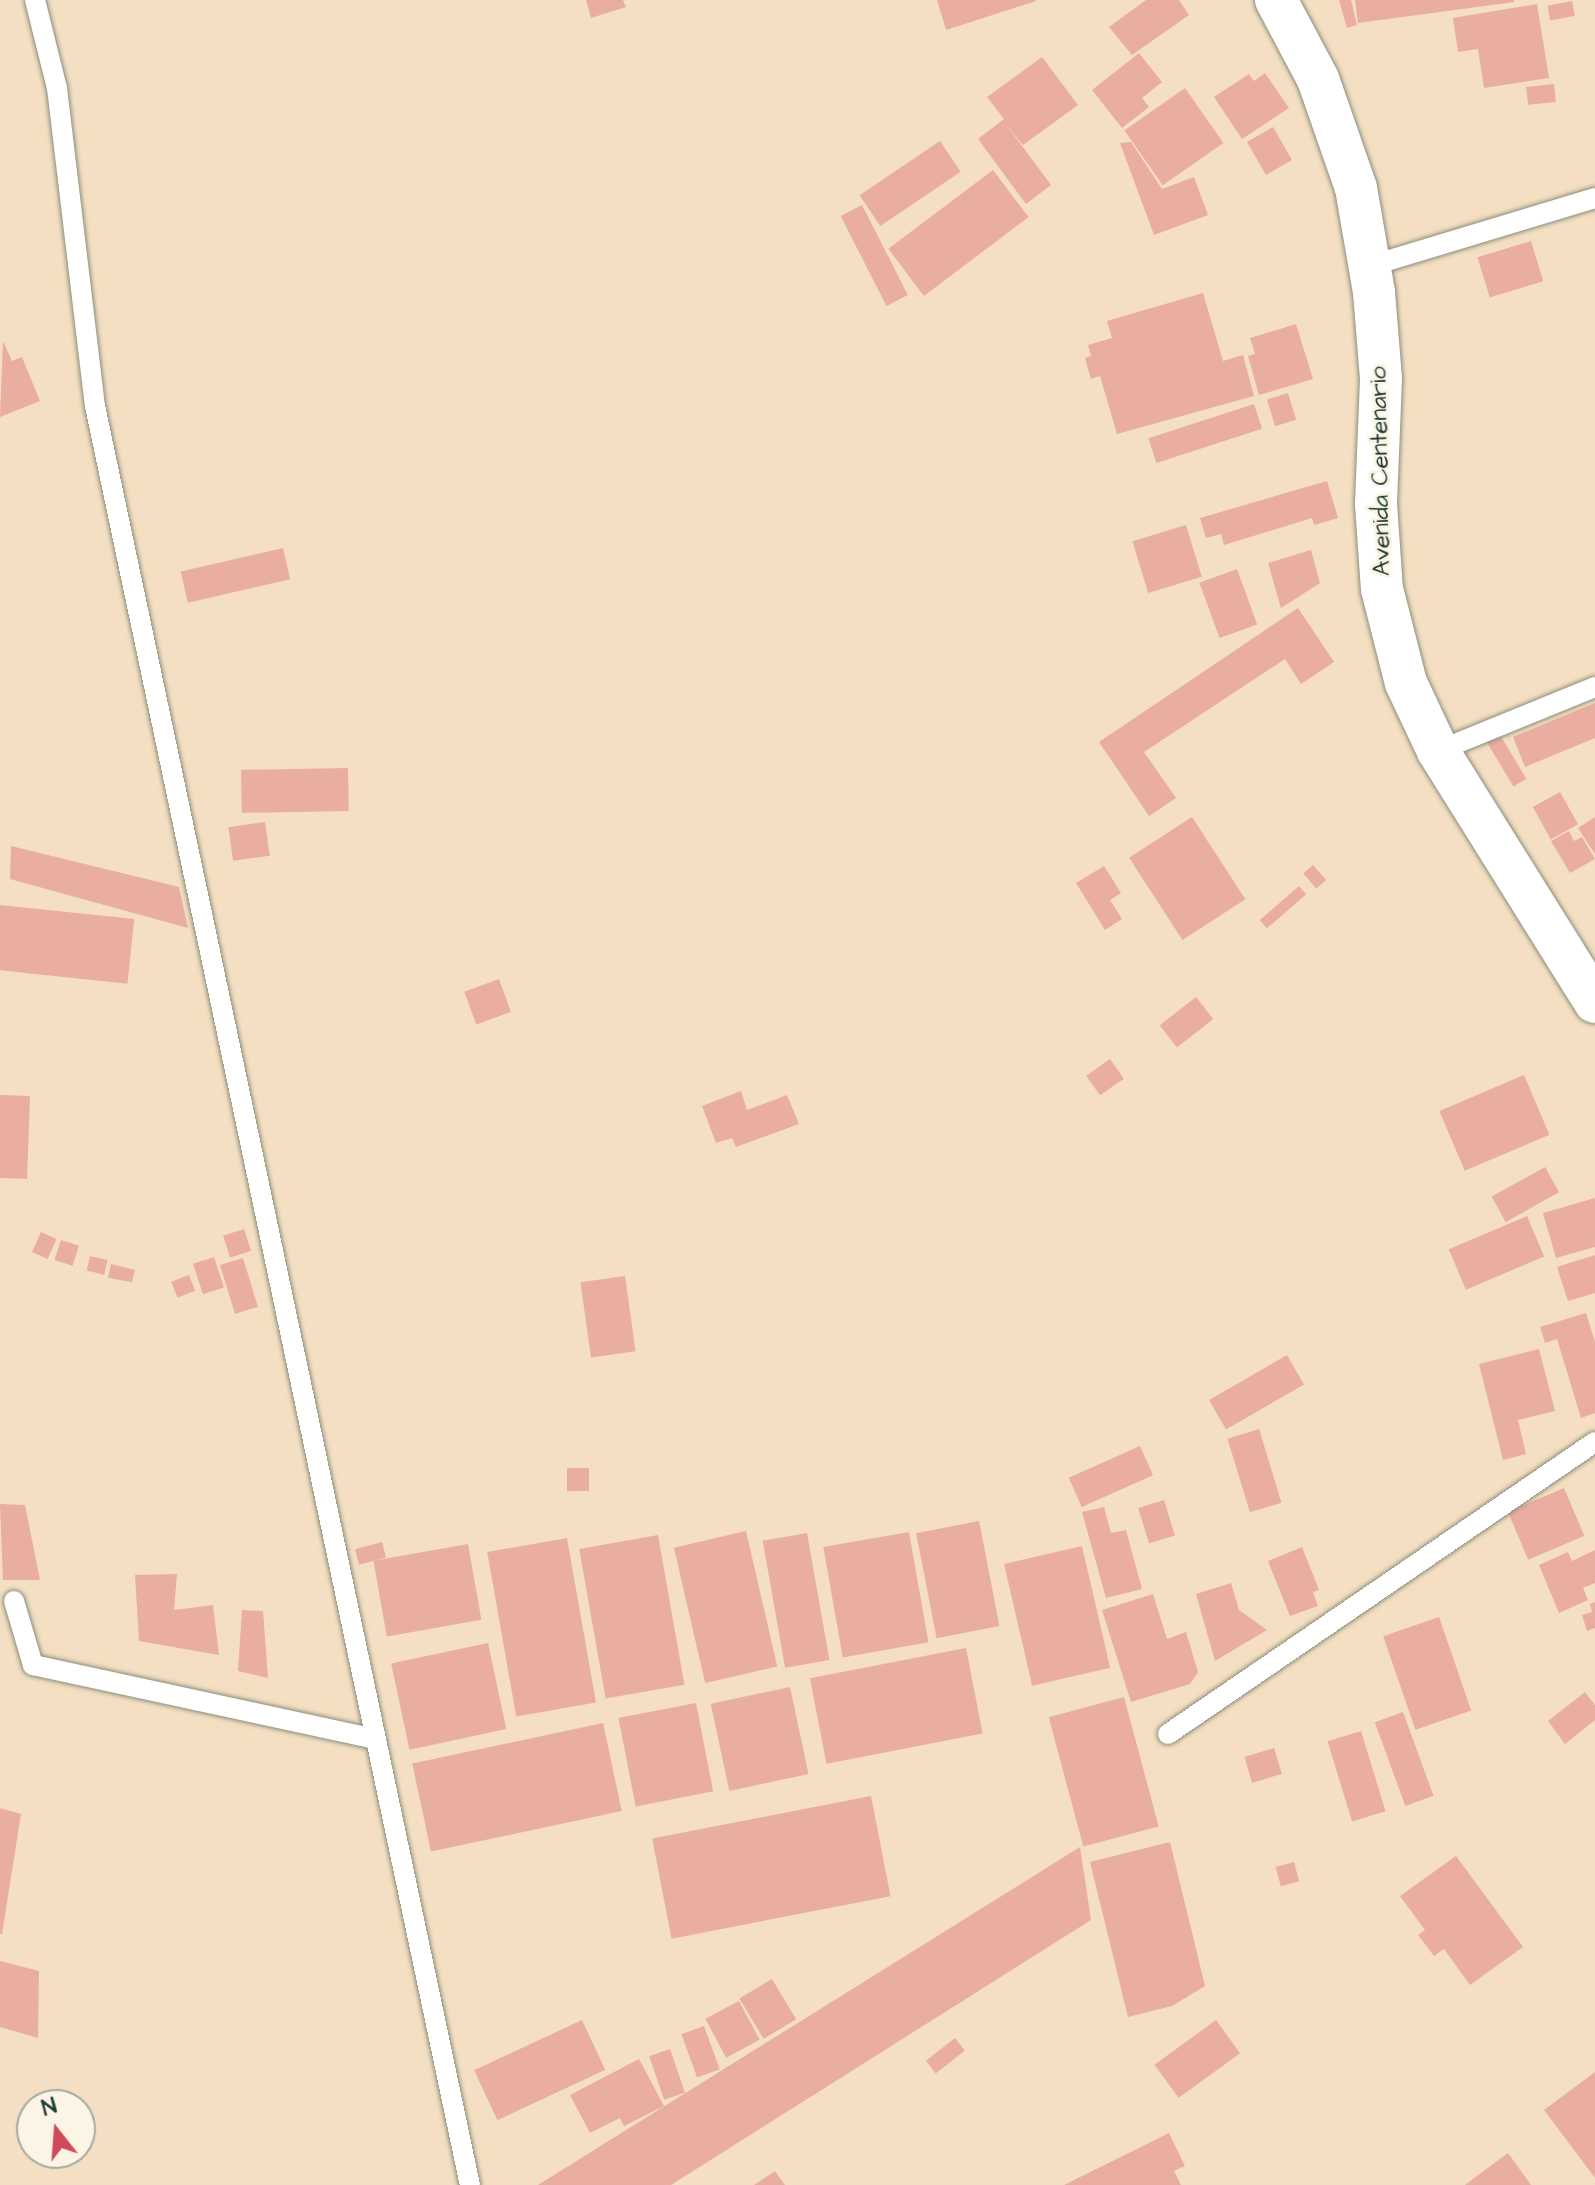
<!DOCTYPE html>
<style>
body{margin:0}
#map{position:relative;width:1595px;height:2185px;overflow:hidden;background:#f4dfc2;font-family:"Architects Daughter",sans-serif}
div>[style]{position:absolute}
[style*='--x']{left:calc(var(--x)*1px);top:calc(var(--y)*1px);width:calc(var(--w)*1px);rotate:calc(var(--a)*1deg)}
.building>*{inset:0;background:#eaada1;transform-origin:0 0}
.roads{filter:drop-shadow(0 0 2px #8a8e7b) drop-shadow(0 0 2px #8a8e7b)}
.service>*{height:20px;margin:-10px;padding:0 10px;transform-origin:10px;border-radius:10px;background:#fff}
.minor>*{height:42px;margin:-21px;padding:0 21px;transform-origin:21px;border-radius:21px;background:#fff}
span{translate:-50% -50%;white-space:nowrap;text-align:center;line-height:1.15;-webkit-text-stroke:6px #fcf5e5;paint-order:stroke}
.street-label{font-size:24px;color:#1f3d34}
.north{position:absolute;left:16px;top:2089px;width:80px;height:80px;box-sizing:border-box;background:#fcf5e5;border:2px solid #a4ab9e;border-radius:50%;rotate:343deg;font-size:22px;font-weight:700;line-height:32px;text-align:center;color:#1f3d34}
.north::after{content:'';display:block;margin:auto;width:28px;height:36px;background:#d1495b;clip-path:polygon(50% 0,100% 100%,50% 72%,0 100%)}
</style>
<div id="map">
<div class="building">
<i style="clip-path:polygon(586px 0,623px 0,626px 7px,591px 18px)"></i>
<i style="clip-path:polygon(937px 0,1036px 0,1036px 1px,946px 30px)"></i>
<i style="clip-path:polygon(1146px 0,1179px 0,1189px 15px,1132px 55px,1109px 27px)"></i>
<i style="clip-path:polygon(1339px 0,1351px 0,1357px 25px,1347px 28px)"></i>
<i style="clip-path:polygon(1355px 0,1514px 0,1514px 2px,1358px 23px)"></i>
<i style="left:1572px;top:1px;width:15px;height:25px;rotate:79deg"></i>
<i style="clip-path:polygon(1537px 4px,1549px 78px,1484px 88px,1478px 49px,1458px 52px,1453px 18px)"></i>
<i style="clip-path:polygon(1139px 53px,1162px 82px,1142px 98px,1149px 107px,1122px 128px,1092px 90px)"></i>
<i style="clip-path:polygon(1042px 57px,1078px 105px,1023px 145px,1005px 123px,1051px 185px,1026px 204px,978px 139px,1004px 119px,987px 97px)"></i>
<i style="clip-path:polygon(1265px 73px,1289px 108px,1242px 139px,1214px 97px,1249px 74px,1254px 81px)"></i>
<i style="left:1554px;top:84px;width:18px;height:28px;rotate:84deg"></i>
<i style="left:1185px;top:88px;width:67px;height:74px;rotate:55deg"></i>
<i style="left:1273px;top:127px;width:38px;height:30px;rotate:60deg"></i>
<i style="left:940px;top:141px;width:37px;height:97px;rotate:56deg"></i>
<i style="clip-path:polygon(1131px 142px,1162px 189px,1194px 177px,1208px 215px,1154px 235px,1120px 143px)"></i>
<i style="left:993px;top:170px;width:59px;height:131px;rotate:53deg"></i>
<i style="left:862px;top:205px;width:101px;height:24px;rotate:63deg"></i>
<i style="left:1531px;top:241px;width:42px;height:56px;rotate:73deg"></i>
<i style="clip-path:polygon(1203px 293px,1223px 361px,1243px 355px,1254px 396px,1117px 434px,1100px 376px,1091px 379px,1085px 358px,1091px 356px,1088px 345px,1112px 338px,1107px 321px)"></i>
<i style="clip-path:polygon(1296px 324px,1313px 379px,1259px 395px,1248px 356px,1255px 354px,1250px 338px)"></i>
<i style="clip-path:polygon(3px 341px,12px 361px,22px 357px,40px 401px,0 417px)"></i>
<i style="left:1288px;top:393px;width:28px;height:22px;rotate:73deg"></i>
<i style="left:1254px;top:404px;width:26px;height:111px;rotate:72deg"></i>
<i style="clip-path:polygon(1327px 481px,1338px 518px,1314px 525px,1312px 518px,1224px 545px,1221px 534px,1206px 538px,1200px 518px)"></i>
<i style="left:1186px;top:525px;width:54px;height:56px;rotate:73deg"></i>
<i style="left:283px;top:548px;width:32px;height:105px;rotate:77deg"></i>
<i style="clip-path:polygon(1311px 550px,1320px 583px,1281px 608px,1268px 563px)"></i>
<i style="left:1237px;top:569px;width:59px;height:40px;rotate:70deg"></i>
<i style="clip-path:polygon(1298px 608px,1334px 662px,1301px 684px,1285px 659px,1144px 752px,1176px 798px,1149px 816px,1099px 742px)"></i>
<i style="clip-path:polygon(1595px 703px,1595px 738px,1525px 767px,1513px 737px)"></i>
<i style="left:1500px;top:735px;width:51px;height:15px;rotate:59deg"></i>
<i style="left:348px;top:768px;width:43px;height:107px;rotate:89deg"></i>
<i style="left:1560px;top:792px;width:37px;height:31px;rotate:61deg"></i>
<i style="left:1192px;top:817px;width:98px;height:75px;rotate:57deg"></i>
<i style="clip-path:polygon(1595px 817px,1595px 854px,1578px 828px)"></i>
<i style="left:265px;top:822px;width:34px;height:37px;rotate:82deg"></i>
<i style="clip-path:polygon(1569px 831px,1574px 841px,1582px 837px,1595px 859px,1570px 873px,1551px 841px)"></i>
<i style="clip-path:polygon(11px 846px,179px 887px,188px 928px,10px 879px)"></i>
<i style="left:1313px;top:865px;width:20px;height:13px;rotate:49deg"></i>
<i style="clip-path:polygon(1104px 866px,1121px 893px,1110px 900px,1122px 919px,1105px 930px,1076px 883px)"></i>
<i style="left:1299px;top:886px;width:11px;height:52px;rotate:49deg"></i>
<i style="left:0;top:905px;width:135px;height:65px;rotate:6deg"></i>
<i style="left:499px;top:979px;width:35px;height:37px;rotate:70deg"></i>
<i style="left:1196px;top:997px;width:28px;height:46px;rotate:52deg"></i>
<i style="left:1110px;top:1059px;width:24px;height:29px;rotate:55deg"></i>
<i style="left:1524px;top:1075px;width:65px;height:92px;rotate:67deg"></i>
<i style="clip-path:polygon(741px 1091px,747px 1110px,787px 1095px,799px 1124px,736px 1147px,732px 1138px,716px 1143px,702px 1106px)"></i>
<i style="left:0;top:1095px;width:30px;height:83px;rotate:2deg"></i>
<i style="left:1545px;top:1167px;width:29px;height:61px;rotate:61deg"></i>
<i style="clip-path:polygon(1595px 1198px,1595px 1247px,1556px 1258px,1543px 1213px)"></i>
<i style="left:1527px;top:1216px;width:44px;height:85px;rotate:67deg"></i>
<i style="left:244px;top:1229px;width:23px;height:22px;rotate:72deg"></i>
<i style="left:41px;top:1232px;width:17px;height:22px;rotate:24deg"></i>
<i style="left:61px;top:1240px;width:19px;height:21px;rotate:18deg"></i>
<i style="clip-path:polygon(1595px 1255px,1595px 1293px,1568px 1301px,1557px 1267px)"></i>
<i style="left:90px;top:1256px;width:18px;height:15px;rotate:13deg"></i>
<i style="left:214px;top:1257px;width:32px;height:22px;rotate:72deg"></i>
<i style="left:243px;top:1258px;width:51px;height:24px;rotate:73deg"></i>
<i style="clip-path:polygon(111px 1264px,135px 1270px,132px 1282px,108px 1278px)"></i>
<i style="left:189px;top:1275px;width:17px;height:19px;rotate:69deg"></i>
<i style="left:625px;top:1276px;width:76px;height:45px;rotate:82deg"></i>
<i style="clip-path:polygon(1586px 1313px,1595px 1342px,1595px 1413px,1581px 1418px,1557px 1339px,1545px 1343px,1540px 1327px)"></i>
<i style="clip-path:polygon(1539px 1349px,1555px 1411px,1518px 1420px,1526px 1454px,1503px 1460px,1479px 1364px)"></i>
<i style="left:1287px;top:1355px;width:34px;height:90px;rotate:60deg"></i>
<i style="left:1259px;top:1429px;width:77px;height:33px;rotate:73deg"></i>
<i style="left:1140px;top:1446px;width:32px;height:78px;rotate:66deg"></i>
<i style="left:589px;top:1468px;width:23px;height:22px;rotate:90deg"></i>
<i style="left:1564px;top:1488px;width:52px;height:61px;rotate:67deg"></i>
<i style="left:1164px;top:1500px;width:37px;height:27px;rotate:73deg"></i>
<i style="clip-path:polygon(0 1504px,25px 1505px,40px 1580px,3px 1580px)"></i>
<i style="clip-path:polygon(1104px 1507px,1111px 1533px,1126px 1530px,1142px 1589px,1106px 1598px,1082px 1512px)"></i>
<i style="left:979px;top:1521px;width:107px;height:64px;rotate:79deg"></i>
<i style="left:746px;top:1531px;width:139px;height:74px;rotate:77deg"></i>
<i style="left:909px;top:1532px;width:112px;height:87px;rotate:80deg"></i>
<i style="left:807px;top:1533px;width:129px;height:45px;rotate:80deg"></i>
<i style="left:658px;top:1535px;width:152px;height:80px;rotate:80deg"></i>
<i style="left:567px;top:1538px;width:167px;height:81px;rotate:80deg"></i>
<i style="left:382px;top:1542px;width:16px;height:28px;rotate:75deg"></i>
<i style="left:468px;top:1544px;width:77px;height:96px;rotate:80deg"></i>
<i style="left:1082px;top:1546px;width:125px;height:80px;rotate:77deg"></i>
<i style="clip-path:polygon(1302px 1547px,1319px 1590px,1313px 1592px,1318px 1606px,1290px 1616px,1268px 1561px)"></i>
<i style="clip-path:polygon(1595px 1550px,1595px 1583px,1583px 1588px,1588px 1600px,1559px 1613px,1539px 1565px,1568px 1552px,1572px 1561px)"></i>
<i style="clip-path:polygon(177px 1574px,174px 1610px,213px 1605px,219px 1655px,139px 1641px,135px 1575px)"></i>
<i style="clip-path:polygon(1231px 1583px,1239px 1610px,1267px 1630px,1215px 1661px,1196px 1594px)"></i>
<i style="clip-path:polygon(1153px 1594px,1167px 1639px,1186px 1632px,1198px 1672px,1190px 1684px,1131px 1702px,1102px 1610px)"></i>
<i style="clip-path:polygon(1595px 1602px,1595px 1628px,1587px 1631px,1582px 1615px,1592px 1612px,1590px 1604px)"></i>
<i style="clip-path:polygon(242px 1610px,263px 1611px,268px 1678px,238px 1671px)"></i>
<i style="left:1439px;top:1617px;width:99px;height:59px;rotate:71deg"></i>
<i style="left:488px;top:1643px;width:88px;height:99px;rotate:78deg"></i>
<i style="left:966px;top:1648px;width:87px;height:159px;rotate:79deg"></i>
<i style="left:790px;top:1687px;width:89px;height:81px;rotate:78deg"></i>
<i style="clip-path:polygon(1585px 1692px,1595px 1705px,1595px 1720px,1565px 1744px,1548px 1721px)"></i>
<i style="left:1124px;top:1697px;width:134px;height:78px;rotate:75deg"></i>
<i style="left:696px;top:1703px;width:90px;height:79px;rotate:79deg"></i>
<i style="left:1403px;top:1712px;width:89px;height:30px;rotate:70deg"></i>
<i style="left:603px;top:1723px;width:90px;height:195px;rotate:78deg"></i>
<i style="left:1361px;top:1731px;width:84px;height:35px;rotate:73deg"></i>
<i style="left:1274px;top:1748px;width:27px;height:31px;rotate:73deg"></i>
<i style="left:871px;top:1796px;width:102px;height:223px;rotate:79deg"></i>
<i style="clip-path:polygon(0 1808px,21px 1814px,2px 1934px,0 1934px)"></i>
<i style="clip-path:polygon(1170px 1842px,1205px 1986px,1172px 2006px,1128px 2017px,1090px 1862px)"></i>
<i style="clip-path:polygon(1080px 1847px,1091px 1920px,671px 2185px,538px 2185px)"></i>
<i style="clip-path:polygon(1456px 1856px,1523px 1947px,1470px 1985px,1444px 1949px,1434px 1956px,1418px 1935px,1425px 1930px,1400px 1896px)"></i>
<i style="left:1294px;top:1862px;width:20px;height:19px;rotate:75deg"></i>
<i style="clip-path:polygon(0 1961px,39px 1971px,38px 2038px,0 2027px)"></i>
<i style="left:772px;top:1979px;width:47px;height:38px;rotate:59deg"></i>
<i style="left:739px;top:2001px;width:44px;height:38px;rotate:62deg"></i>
<i style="left:582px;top:2020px;width:55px;height:119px;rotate:65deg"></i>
<i style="left:1216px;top:2020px;width:41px;height:76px;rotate:54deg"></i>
<i style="left:704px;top:2026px;width:46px;height:24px;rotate:70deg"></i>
<i style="left:955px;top:2038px;width:16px;height:37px;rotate:52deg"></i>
<i style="left:670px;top:2049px;width:46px;height:22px;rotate:71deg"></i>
<i style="clip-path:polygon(639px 2059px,664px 2106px,624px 2126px,620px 2118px,590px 2133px,570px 2095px)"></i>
<i style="clip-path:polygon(1595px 2072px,1595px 2178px,1544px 2110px)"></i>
<i style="clip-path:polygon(1169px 2133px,1185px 2166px,1174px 2171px,1181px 2185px,1064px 2185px)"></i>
<i style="clip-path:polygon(1508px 2153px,1531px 2185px,1465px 2185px)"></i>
<i style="clip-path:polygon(775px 2171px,785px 2185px,754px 2185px)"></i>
</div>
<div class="roads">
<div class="service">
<i style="--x:35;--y:0;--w:91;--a:76"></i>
<i style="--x:57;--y:88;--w:320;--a:83.2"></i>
<i style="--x:95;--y:406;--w:1818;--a:78.1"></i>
<i style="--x:1370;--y:266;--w:235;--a:-16.8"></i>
<i style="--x:1438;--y:751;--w:170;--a:-22.2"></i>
<i style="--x:14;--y:1601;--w:67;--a:73.5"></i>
<i style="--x:33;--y:1665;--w:351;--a:12.2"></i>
<i style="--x:1168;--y:1734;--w:517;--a:-34.37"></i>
</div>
<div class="minor">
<i style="--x:1276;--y:0;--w:89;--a:62"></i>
<i style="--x:1318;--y:79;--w:115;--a:70.8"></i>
<i style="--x:1356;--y:188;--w:106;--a:80.2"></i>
<i style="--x:1374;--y:292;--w:87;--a:85.4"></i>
<i style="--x:1381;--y:379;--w:125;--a:92.3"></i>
<i style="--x:1376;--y:504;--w:85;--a:86"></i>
<i style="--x:1382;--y:589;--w:97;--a:75.7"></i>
<i style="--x:1406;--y:683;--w:75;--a:64.8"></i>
<i style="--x:1438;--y:751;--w:296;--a:58"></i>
</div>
</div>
<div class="street-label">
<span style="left:1381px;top:471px;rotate:-91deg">Avenida Centenario</span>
</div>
<div class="north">N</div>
</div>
